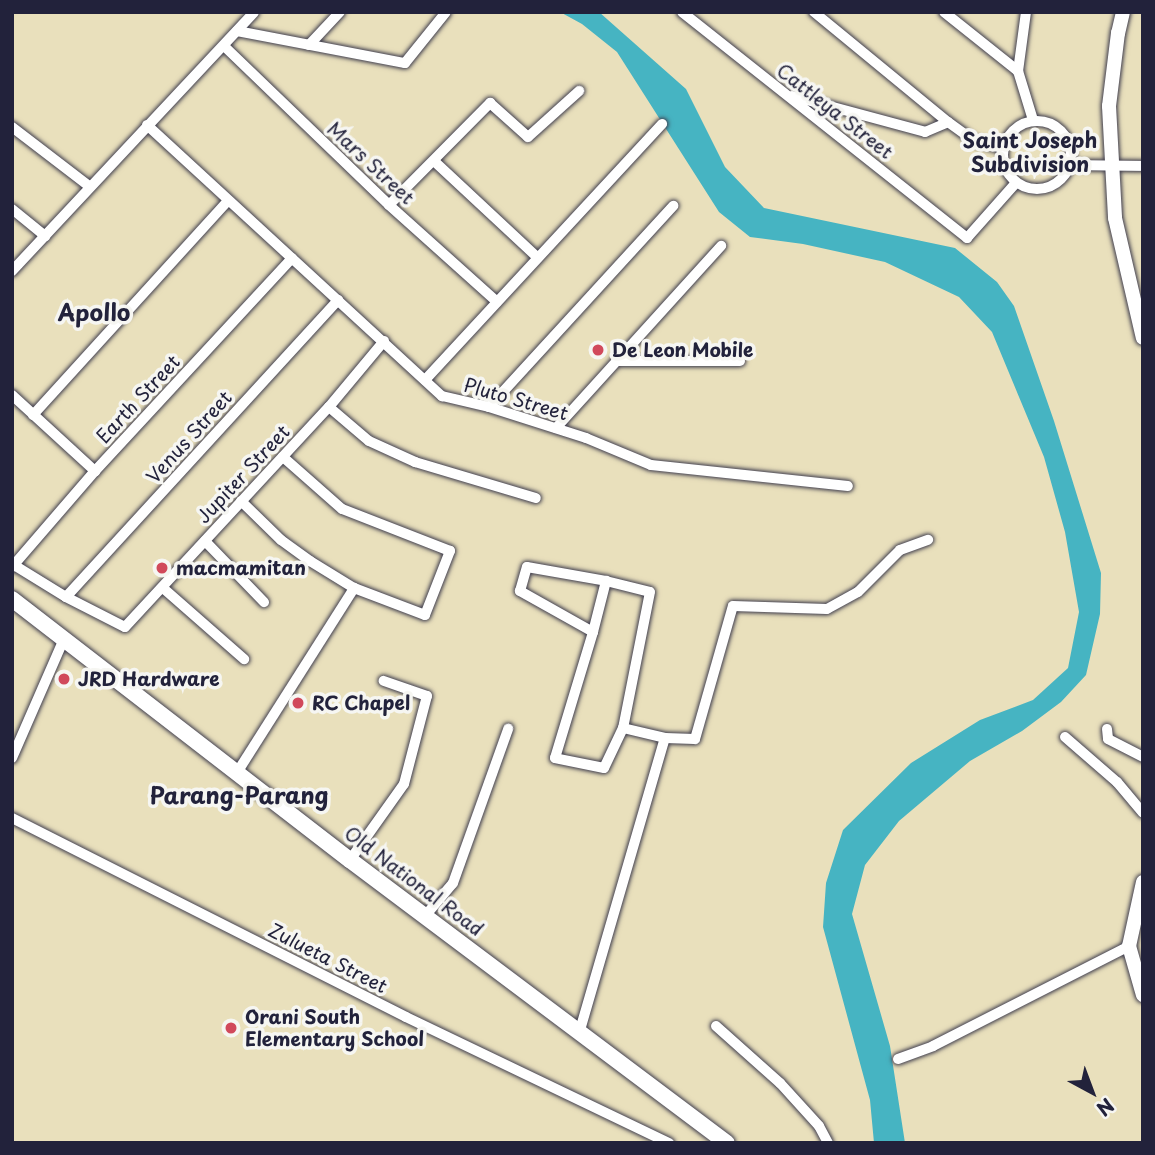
<!DOCTYPE html>
<style>
body{margin:0}
#map{position:relative;width:1155px;height:1155px;overflow:hidden;background:#e9e0bc;font-family:"Playpen Sans",sans-serif}
div>[style]{position:absolute}
[style*='--x']{left:calc(var(--x)*1px);top:calc(var(--y)*1px);width:calc(var(--w)*1px);rotate:calc(var(--a)*1deg)}
.water>*{inset:0;background:#46b4c2}
.roads{filter:drop-shadow(0 0 2px #403e4e) drop-shadow(0 0 2px #403e4e)}
.minor>*{height:10px;margin:-5px;padding:0 5px;transform-origin:5px;border-radius:5px;background:#fff}
.minor>.ring{margin:-5px;padding:0;box-sizing:content-box;background:none;border:10px solid #fff;border-radius:50%}
.tertiary>*{height:14px;margin:-7px;padding:0 7px;transform-origin:7px;border-radius:7px;background:#fff}
.secondary>*{height:16px;margin:-8px;padding:0 8px;transform-origin:8px;border-radius:8px;background:#fff}
.dots>*{width:19px;height:19px;translate:-50% -50%;box-sizing:border-box;border:4px solid #f6f6f2;border-radius:50%}
span{translate:-50% -50%;white-space:nowrap;text-align:center;line-height:1.15;-webkit-text-stroke:7px #f6f6f2;paint-order:stroke}
.street-label{font-size:19px;color:#22223b}
.poi-label{font-size:19px;color:#22223b;font-weight:700}
.left{translate:0 -50%;text-align:left}
.neighbourhood-label{font-size:21px;color:#22223b;font-weight:700}
.quarter-label{font-size:23px;color:#22223b;font-weight:700}
.frame{position:absolute;inset:0;border:14px solid #22223b;pointer-events:none}
.north{position:absolute;left:1057px;top:1057px;width:70px;height:70px;-webkit-text-stroke:5px #f6f6f2;paint-order:stroke;rotate:139deg;font-size:19px;font-weight:700;line-height:28px;text-align:center;color:#22223b}
.north::after{content:'';display:block;margin:auto;width:24px;height:32px;background:#22223b;clip-path:polygon(50% 0,100% 100%,50% 72%,0 100%)}
</style>
<div id="map">
<div class="water">
<i style="clip-path:polygon(560px 12px,599px 12px,686px 89px,725px 167px,764px 208px,955px 248px,997px 282px,1014px 306px,1054px 421px,1101px 573px,1100px 614px,1086px 675px,1061px 702px,1022px 731px,970px 761px,899px 821px,865px 865px,852px 914px,890px 1046px,905px 1143px,874px 1143px,870px 1100px,823px 927px,826px 883px,843px 830px,911px 763px,980px 720px,1033px 700px,1068px 668px,1079px 612px,1065px 532px,1044px 457px,992px 332px,959px 297px,885px 262px,803px 244px,750px 237px,719px 212px,617px 52px,582px 24px)"></i>
</div>
<div class="roads">
<div class="minor">
<i style="--x:682;--y:12;--w:364;--a:38.4"></i>
<i style="--x:967;--y:238;--w:72;--a:-48.4"></i>
<i style="--x:814;--y:12;--w:173;--a:39.4"></i>
<i style="--x:948;--y:122;--w:32;--a:36"></i>
<i style="--x:974;--y:141;--w:30;--a:14"></i>
<i style="--x:944;--y:12;--w:95;--a:38.6"></i>
<i style="--x:1026;--y:12;--w:60;--a:97.7"></i>
<i style="--x:1018;--y:71;--w:51;--a:73"></i>
<i style="--x:237;--y:31;--w:171;--a:10.8"></i>
<i style="--x:405;--y:63;--w:65;--a:-51.2"></i>
<i style="--x:309;--y:45;--w:45;--a:-46.8"></i>
<i style="--x:224;--y:46;--w:229;--a:43.9"></i>
<i style="--x:389;--y:205;--w:145;--a:41.9"></i>
<i style="--x:792;--y:96;--w:138;--a:15.1"></i>
<i style="--x:925;--y:132;--w:25;--a:-23"></i>
<i class="ring" style="left:1003px;top:121px;width:58px;height:58px"></i>
<i style="--x:147;--y:125;--w:401;--a:42.6"></i>
<i style="--x:442;--y:396;--w:48;--a:13.2"></i>
<i style="--x:489;--y:407;--w:102;--a:17.7"></i>
<i style="--x:586;--y:438;--w:70;--a:22.6"></i>
<i style="--x:651;--y:465;--w:198;--a:6.1"></i>
<i style="--x:12;--y:127;--w:97;--a:37.5"></i>
<i style="--x:434;--y:161;--w:141;--a:43"></i>
<i style="--x:1071;--y:165;--w:72;--a:0.8"></i>
<i style="--x:389;--y:205;--w:144;--a:-45.3"></i>
<i style="--x:490;--y:103;--w:51;--a:41.8"></i>
<i style="--x:528;--y:137;--w:69;--a:-42"></i>
<i style="--x:12;--y:209;--w:43;--a:39.3"></i>
<i style="--x:12;--y:271;--w:354;--a:-46.9"></i>
<i style="--x:616;--y:361;--w:124;--a:0"></i>
<i style="--x:425;--y:380;--w:349;--a:-47.2"></i>
<i style="--x:12;--y:395;--w:113;--a:42.5"></i>
<i style="--x:329;--y:407;--w:52;--a:40.4"></i>
<i style="--x:369;--y:441;--w:51;--a:24.5"></i>
<i style="--x:415;--y:462;--w:126;--a:16.6"></i>
<i style="--x:489;--y:407;--w:273;--a:-47.5"></i>
<i style="--x:33;--y:415;--w:290;--a:-47.7"></i>
<i style="--x:556;--y:428;--w:246;--a:-47.8"></i>
<i style="--x:241;--y:501;--w:56;--a:44.3"></i>
<i style="--x:281;--y:540;--w:36;--a:36"></i>
<i style="--x:310;--y:561;--w:52;--a:31.5"></i>
<i style="--x:354;--y:588;--w:76;--a:20.8"></i>
<i style="--x:425;--y:615;--w:69;--a:-68.7"></i>
<i style="--x:450;--y:551;--w:116;--a:-158.7"></i>
<i style="--x:342;--y:509;--w:79;--a:-138.6"></i>
<i style="--x:205;--y:541;--w:85;--a:46"></i>
<i style="--x:14;--y:565;--w:61;--a:31.6"></i>
<i style="--x:66;--y:597;--w:66;--a:27"></i>
<i style="--x:125;--y:627;--w:300;--a:-47.2"></i>
<i style="--x:329;--y:407;--w:86;--a:-50.2"></i>
<i style="--x:12;--y:567;--w:127;--a:-49.2"></i>
<i style="--x:95;--y:471;--w:290;--a:-47.2"></i>
<i style="--x:163;--y:588;--w:108;--a:41.2"></i>
<i style="--x:66;--y:597;--w:403;--a:-47.5"></i>
<i style="--x:593;--y:632;--w:84;--a:-150.7"></i>
<i style="--x:520;--y:591;--w:25;--a:-74"></i>
<i style="--x:527;--y:567;--w:80;--a:10"></i>
<i style="--x:606;--y:581;--w:45;--a:14"></i>
<i style="--x:650;--y:592;--w:139;--a:101.2"></i>
<i style="--x:623;--y:728;--w:44;--a:115.4"></i>
<i style="--x:604;--y:768;--w:50;--a:-168.5"></i>
<i style="--x:555;--y:758;--w:132;--a:-73.2"></i>
<i style="--x:593;--y:632;--w:53;--a:-75.7"></i>
<i style="--x:623;--y:728;--w:43;--a:13.4"></i>
<i style="--x:1107;--y:729;--w:10;--a:84"></i>
<i style="--x:1108;--y:739;--w:39;--a:27"></i>
<i style="--x:1065;--y:737;--w:69;--a:40.9"></i>
<i style="--x:1117;--y:782;--w:40;--a:50"></i>
<i style="--x:12;--y:758;--w:130;--a:-66.4"></i>
<i style="--x:238;--y:771;--w:217;--a:-57.6"></i>
<i style="--x:12;--y:818;--w:441;--a:26.8"></i>
<i style="--x:406;--y:1017;--w:292;--a:25.6"></i>
<i style="--x:350;--y:860;--w:93;--a:-54.6"></i>
<i style="--x:404;--y:784;--w:91;--a:-75.4"></i>
<i style="--x:427;--y:696;--w:46;--a:-160.8"></i>
<i style="--x:425;--y:916;--w:43;--a:-49.7"></i>
<i style="--x:453;--y:883;--w:164;--a:-70.3"></i>
<i style="--x:716;--y:1026;--w:86;--a:41.7"></i>
<i style="--x:780;--y:1083;--w:58;--a:47.8"></i>
<i style="--x:819;--y:1126;--w:19;--a:62"></i>
<i style="--x:580;--y:1030;--w:304;--a:-73.8"></i>
<i style="--x:665;--y:738;--w:30;--a:2"></i>
<i style="--x:695;--y:739;--w:138;--a:-74.1"></i>
<i style="--x:733;--y:606;--w:94;--a:1.8"></i>
<i style="--x:827;--y:609;--w:35;--a:-29"></i>
<i style="--x:858;--y:592;--w:59;--a:-45"></i>
<i style="--x:900;--y:550;--w:30;--a:-20"></i>
<i style="--x:898;--y:1059;--w:37;--a:-20"></i>
<i style="--x:933;--y:1046;--w:220;--a:-27"></i>
</div>
<div class="tertiary">
<i style="--x:1123;--y:12;--w:22;--a:103"></i>
<i style="--x:1118;--y:33;--w:74;--a:97"></i>
<i style="--x:1109;--y:106;--w:112;--a:86.9"></i>
<i style="--x:1115;--y:218;--w:123;--a:76.9"></i>
<i style="--x:1143;--y:882;--w:66;--a:102.3"></i>
<i style="--x:1129;--y:946;--w:51;--a:74.1"></i>
</div>
<div class="secondary">
<i style="--x:12;--y:599;--w:427;--a:37.7"></i>
<i style="--x:350;--y:860;--w:471;--a:36.9"></i>
</div>
</div>
<div class="dots">
<i style="left:598px;top:350px;background:#d1495b"></i>
<i style="left:162px;top:568px;background:#d1495b"></i>
<i style="left:64px;top:679px;background:#d1495b"></i>
<i style="left:298px;top:703px;background:#d1495b"></i>
<i style="left:231px;top:1028px;background:#d1495b"></i>
</div>
<div class="street-label">
<span style="left:835px;top:111px;rotate:38deg">Cattleya Street</span>
<span style="left:371px;top:163px;rotate:43deg">Mars Street</span>
<span style="left:138px;top:399px;rotate:-47deg">Earth Street</span>
<span style="left:516px;top:399px;rotate:16deg">Pluto Street</span>
<span style="left:189px;top:437px;rotate:-48deg">Venus Street</span>
<span style="left:243px;top:474px;rotate:-47deg">Jupiter Street</span>
<span style="left:414px;top:881px;rotate:37deg">Old National Road</span>
<span style="left:328px;top:958px;rotate:27deg">Zulueta Street</span>
</div>
<div class="poi-label">
<span class="left" style="left:612px;top:350px">De Leon Mobile</span>
<span class="left" style="left:176px;top:568px">macmamitan</span>
<span class="left" style="left:78px;top:679px">JRD Hardware</span>
<span class="left" style="left:312px;top:703px">RC Chapel</span>
<span class="left" style="left:245px;top:1028px">Orani South<br>Elementary School</span>
</div>
<div class="neighbourhood-label">
<span style="left:1030px;top:151px">Saint Joseph<br>Subdivision</span>
</div>
<div class="quarter-label">
<span style="left:94px;top:312px">Apollo</span>
<span style="left:239px;top:795px">Parang-Parang</span>
</div>
<div class="frame"></div>
<div class="north">N</div>
</div>
